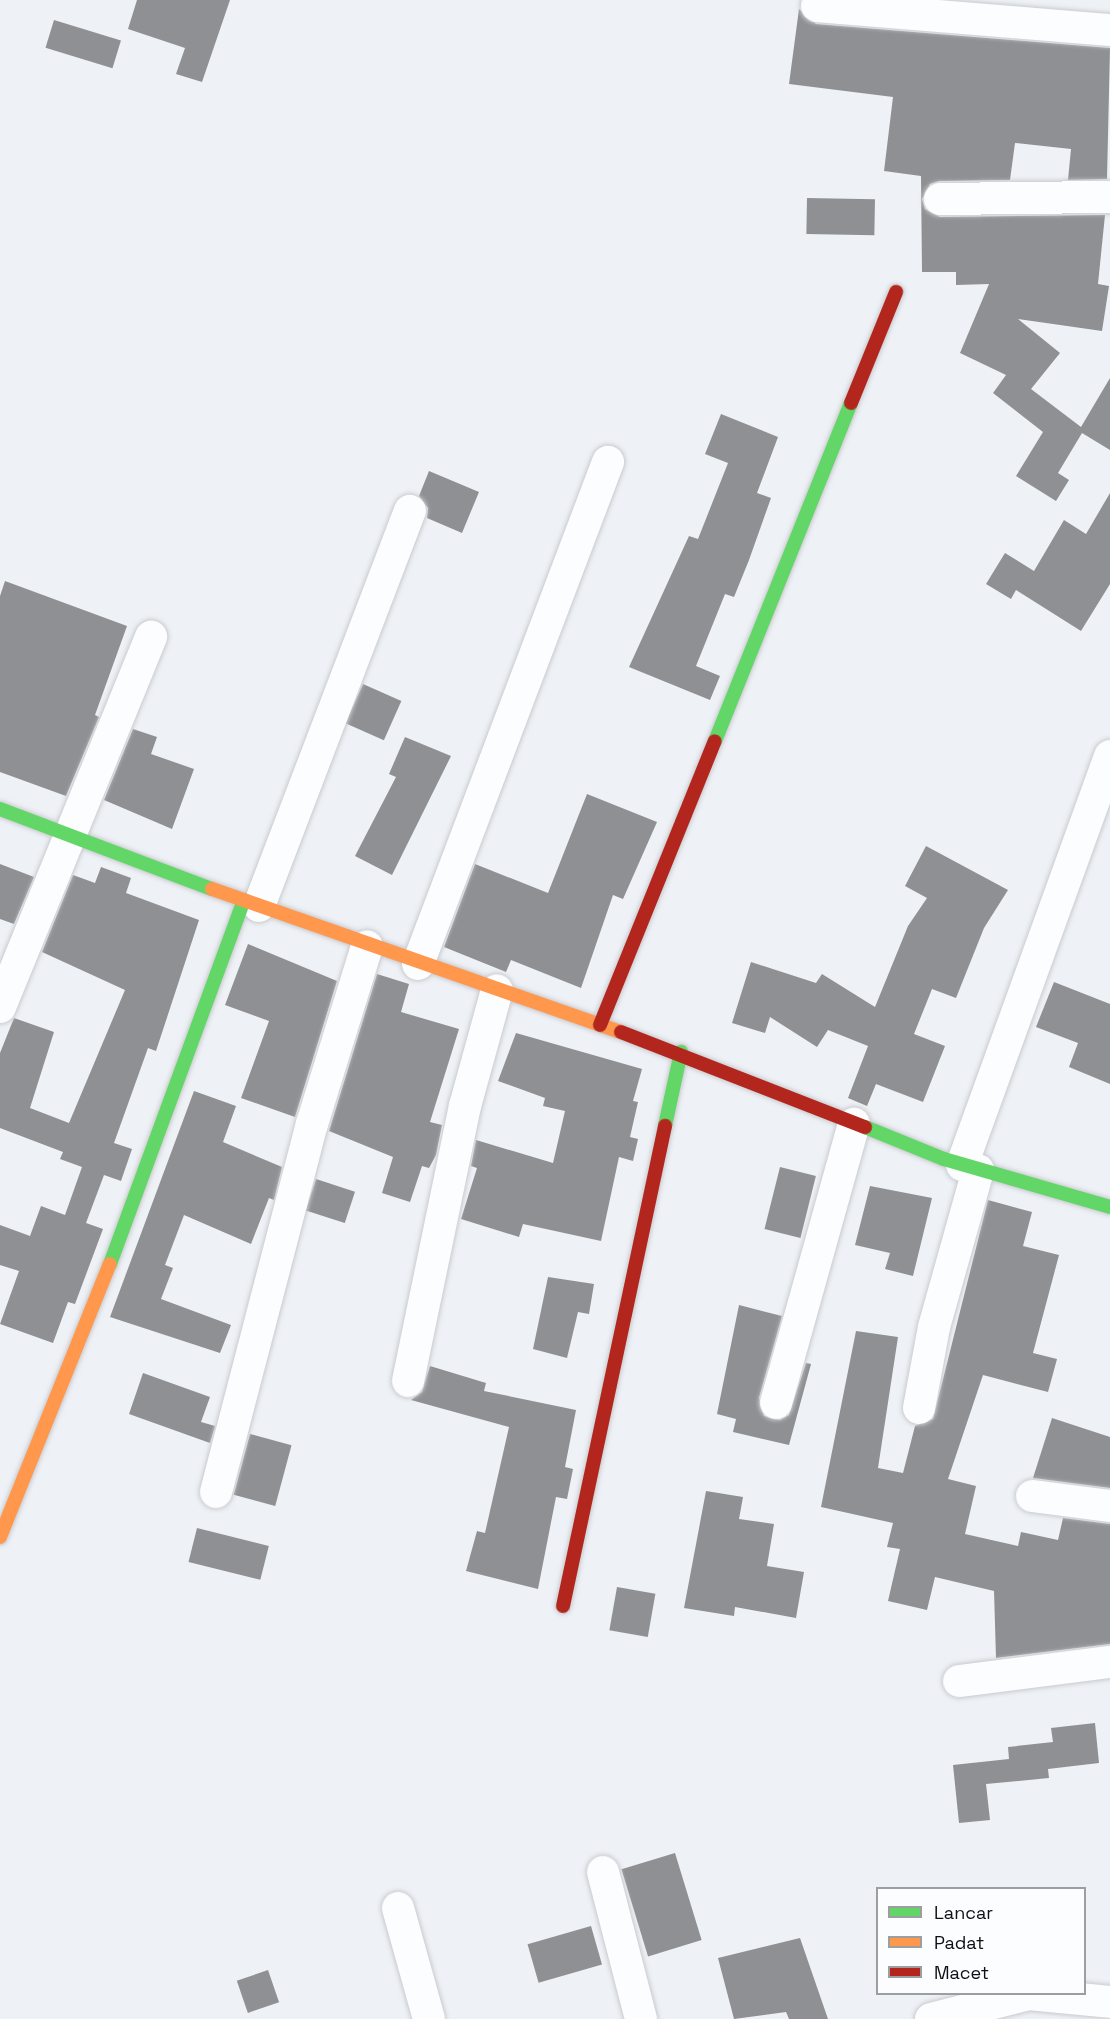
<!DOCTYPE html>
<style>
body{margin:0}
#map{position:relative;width:1110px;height:2019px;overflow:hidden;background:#eef1f6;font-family:"Space Grotesk",sans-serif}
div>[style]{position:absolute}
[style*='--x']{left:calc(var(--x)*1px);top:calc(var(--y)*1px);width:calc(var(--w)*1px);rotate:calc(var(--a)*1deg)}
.building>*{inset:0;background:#8f9093;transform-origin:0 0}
.roads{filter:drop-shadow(0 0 2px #c9cbce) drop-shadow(0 0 2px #c9cbce)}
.street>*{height:32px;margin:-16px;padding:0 16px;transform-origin:16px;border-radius:16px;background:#fcfdfe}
.fast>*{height:14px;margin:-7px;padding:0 7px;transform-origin:7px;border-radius:7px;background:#63d668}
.slow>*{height:14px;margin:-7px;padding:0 7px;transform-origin:7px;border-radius:7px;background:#ff974d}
.jam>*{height:14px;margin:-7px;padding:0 7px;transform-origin:7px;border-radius:7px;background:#b3261e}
span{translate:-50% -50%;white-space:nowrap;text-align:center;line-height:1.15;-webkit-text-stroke:6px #fbfdff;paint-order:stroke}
.legend{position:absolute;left:876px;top:1887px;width:210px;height:108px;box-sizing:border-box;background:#fbfdff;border:2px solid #9c9ea0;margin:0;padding:8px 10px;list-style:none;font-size:18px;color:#0d0f12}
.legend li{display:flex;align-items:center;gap:12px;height:30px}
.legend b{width:30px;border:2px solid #9c9ea0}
</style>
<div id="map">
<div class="building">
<i style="clip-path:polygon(137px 0,230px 0,202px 82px,176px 74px,185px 48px,128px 29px)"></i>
<i style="clip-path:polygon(799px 9px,816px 24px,1110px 48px,1107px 179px,1068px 180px,1071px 149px,1015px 143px,1010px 180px,939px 181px,930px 184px,922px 199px,925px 209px,940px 217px,1105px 215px,1098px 284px,1109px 286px,1102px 331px,1018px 319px,1060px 353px,1031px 389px,1081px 427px,1110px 378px,1110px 450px,1082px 433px,1058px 473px,1069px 480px,1056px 501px,1016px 476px,1043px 432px,993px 393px,1006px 375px,960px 353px,989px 284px,956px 285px,956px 272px,922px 272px,921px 176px,884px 171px,893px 97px,789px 84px)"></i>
<i style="left:54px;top:20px;width:70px;height:29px;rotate:17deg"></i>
<i style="left:807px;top:198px;width:68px;height:36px;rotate:1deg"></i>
<i style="clip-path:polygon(721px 414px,778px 437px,757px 493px,771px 498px,749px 560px,734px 597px,725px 594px,696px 666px,720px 676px,710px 700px,629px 667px,689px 536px,698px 539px,728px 463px,705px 454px)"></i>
<i style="clip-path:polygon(429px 471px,479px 492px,462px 533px,427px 518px,428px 508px,419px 496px)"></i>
<i style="clip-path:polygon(1110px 493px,1110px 584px,1081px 631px,1016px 590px,1011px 599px,986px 584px,1005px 553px,1034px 571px,1064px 520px,1086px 534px)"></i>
<i style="clip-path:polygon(5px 581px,127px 626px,95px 715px,99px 717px,66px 796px,0 772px,0 596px)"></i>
<i style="left:363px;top:684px;width:42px;height:43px;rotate:24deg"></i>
<i style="clip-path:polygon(133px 729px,157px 737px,151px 754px,194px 769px,172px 829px,104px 800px)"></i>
<i style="clip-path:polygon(405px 737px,451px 756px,392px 875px,355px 856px,396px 777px,389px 774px)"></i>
<i style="clip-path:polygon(587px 794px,657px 822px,623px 899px,613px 895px,581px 988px,511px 960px,506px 972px,444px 947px,475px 864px,548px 893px)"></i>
<i style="clip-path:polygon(926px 846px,1008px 890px,984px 928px,956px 998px,932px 989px,914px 1034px,945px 1046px,923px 1102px,876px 1084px,867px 1106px,848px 1098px,868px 1046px,828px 1030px,817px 1047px,770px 1017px,765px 1033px,732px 1023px,751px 962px,816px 983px,822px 974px,875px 1007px,908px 926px,927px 898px,905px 886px)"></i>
<i style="clip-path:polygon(0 864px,34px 877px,14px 924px,0 919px)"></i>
<i style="clip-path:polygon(101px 867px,131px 878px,126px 893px,199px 920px,156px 1051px,148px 1048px,114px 1143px,132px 1149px,121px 1181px,104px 1175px,86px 1223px,103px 1229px,75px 1304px,68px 1302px,53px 1343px,0 1324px,19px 1271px,0 1265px,0 1225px,30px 1236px,41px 1206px,65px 1215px,82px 1167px,60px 1159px,63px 1152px,0 1128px,0 1053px,14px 1018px,54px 1032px,30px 1108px,69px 1123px,125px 990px,42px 952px,73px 875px,95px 883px)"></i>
<i style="clip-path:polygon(248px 944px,337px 981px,295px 1117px,241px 1098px,269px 1021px,225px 1005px)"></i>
<i style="clip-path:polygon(377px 974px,409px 984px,401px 1012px,459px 1029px,430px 1122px,442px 1125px,436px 1155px,429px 1168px,422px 1166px,410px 1202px,382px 1193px,393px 1157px,329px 1131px)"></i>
<i style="clip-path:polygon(1054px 982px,1110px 1004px,1110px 1084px,1069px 1067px,1078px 1043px,1036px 1027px)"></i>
<i style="clip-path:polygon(516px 1033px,642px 1069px,633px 1101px,638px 1102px,630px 1137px,638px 1139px,633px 1161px,619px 1157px,601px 1241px,523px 1224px,519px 1237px,461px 1219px,477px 1168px,471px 1166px,476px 1140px,553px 1163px,565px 1111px,543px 1106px,545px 1098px,498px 1081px)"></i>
<i style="clip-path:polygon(194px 1091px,236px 1106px,223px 1142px,282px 1167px,274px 1200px,269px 1198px,251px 1244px,184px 1215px,165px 1265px,173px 1268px,161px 1299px,231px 1325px,220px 1353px,110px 1317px)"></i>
<i style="left:780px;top:1167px;width:37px;height:64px;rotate:14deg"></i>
<i style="left:316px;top:1179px;width:41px;height:33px;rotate:18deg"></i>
<i style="clip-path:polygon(870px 1186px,932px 1198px,913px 1276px,885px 1269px,890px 1253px,855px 1245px)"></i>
<i style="clip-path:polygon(988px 1200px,1032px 1212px,1023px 1246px,1059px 1255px,1033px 1353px,1057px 1359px,1048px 1392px,983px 1375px,948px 1479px,976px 1486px,965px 1534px,1018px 1546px,1021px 1532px,1058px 1540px,1063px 1518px,1110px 1524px,1110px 1644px,996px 1658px,994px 1591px,935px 1577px,927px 1610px,888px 1601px,900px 1549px,887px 1547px,893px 1523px,821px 1507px,856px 1331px,898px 1337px,878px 1468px,903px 1473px,915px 1426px,933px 1419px)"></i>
<i style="clip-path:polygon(548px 1277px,594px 1284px,589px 1314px,578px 1312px,567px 1358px,533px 1349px)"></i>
<i style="clip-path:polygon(739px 1305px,782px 1316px,759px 1398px,764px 1416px,780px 1420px,789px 1415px,806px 1363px,811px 1364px,789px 1445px,733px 1432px,736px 1419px,717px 1414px)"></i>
<i style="clip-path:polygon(430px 1366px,486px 1383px,484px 1391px,576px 1410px,565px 1467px,573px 1469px,567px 1499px,556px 1497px,538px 1589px,466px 1571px,477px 1531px,485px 1533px,509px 1427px,411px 1400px,422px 1392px)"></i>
<i style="clip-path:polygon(143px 1373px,210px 1397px,201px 1422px,215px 1426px,210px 1443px,129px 1414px)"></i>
<i style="clip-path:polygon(1052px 1418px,1110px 1437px,1110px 1488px,1033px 1478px)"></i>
<i style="left:250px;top:1434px;width:43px;height:63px;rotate:15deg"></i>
<i style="clip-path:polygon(706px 1491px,743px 1497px,739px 1519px,774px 1524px,767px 1566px,804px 1572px,796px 1618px,735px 1607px,734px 1616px,684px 1608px)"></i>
<i style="left:197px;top:1528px;width:74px;height:35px;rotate:14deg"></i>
<i style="left:617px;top:1587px;width:39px;height:44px;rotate:10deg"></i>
<i style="clip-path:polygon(1095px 1723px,1099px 1763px,1048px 1769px,1049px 1778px,986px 1784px,990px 1820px,959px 1823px,953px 1765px,1009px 1759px,1008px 1747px,1053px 1742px,1051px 1728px)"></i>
<i style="left:675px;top:1853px;width:91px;height:56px;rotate:73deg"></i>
<i style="left:591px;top:1926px;width:40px;height:66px;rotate:74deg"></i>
<i style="clip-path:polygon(800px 1938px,828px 2019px,789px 2019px,786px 2012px,734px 2019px,718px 1958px)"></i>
<i style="left:268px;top:1970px;width:34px;height:33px;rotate:71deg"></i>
</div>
<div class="roads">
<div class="street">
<i style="--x:817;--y:6;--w:294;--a:4.7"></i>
<i style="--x:940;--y:199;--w:170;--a:-0.7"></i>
<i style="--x:259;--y:906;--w:423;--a:-69.1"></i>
<i style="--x:418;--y:964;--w:537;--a:-69.27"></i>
<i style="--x:0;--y:1007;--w:400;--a:-67.8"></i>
<i style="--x:962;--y:1165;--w:435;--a:-70.1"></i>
<i style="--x:408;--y:1381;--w:281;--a:-78.3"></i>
<i style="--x:465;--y:1106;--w:120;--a:-74.6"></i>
<i style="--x:776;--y:1403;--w:290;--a:-74.4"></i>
<i style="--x:919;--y:1408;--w:82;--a:-79.5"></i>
<i style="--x:934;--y:1327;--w:163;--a:-74.3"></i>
<i style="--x:216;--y:1492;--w:380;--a:-75.4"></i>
<i style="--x:312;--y:1124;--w:186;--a:-72.8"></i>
<i style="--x:1032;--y:1496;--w:79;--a:7.3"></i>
<i style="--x:959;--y:1681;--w:152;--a:-7.2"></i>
<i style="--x:603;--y:1872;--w:152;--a:75.5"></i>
<i style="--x:398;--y:1908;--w:115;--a:74.4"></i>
<i style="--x:931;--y:2019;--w:101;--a:-14.3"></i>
<i style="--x:1029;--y:1994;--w:81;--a:5.6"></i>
</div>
<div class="fast">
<i style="--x:715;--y:741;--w:364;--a:-68.1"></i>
<i style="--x:0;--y:809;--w:227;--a:20.7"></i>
<i style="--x:665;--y:1126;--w:76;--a:-77.8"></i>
<i style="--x:865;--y:1127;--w:85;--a:22.1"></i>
<i style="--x:944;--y:1159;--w:173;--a:16.1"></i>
<i style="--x:110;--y:1264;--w:388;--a:-69.8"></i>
</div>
<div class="slow">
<i style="--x:212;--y:889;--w:433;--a:19.3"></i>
<i style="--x:0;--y:1537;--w:294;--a:-68.1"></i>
</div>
<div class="jam">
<i style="--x:851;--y:403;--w:120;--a:-67.9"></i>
<i style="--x:600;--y:1025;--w:306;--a:-68"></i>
<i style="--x:621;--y:1032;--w:262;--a:21.3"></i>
<i style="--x:563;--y:1606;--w:491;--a:-78"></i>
</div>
</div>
<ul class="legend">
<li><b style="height:8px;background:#63d668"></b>Lancar</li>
<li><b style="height:8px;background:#ff974d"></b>Padat</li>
<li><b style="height:8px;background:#b3261e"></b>Macet</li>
</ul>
</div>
